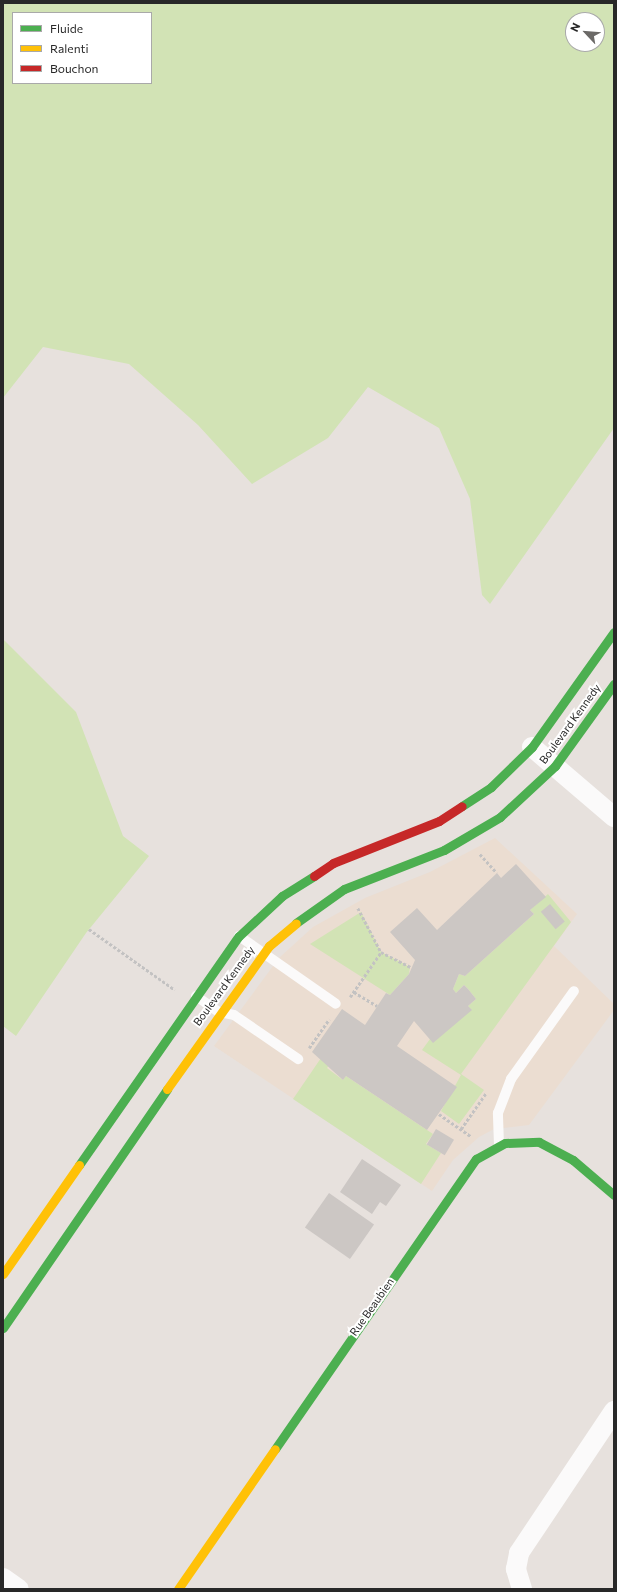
<!DOCTYPE html>
<style>
body{margin:0}
#map{position:relative;width:617px;height:1592px;overflow:hidden;background:#e7e1dd;font-family:Commissioner,sans-serif}
div>[style]{position:absolute}
[style*='--x']{left:calc(var(--x)*1px);top:calc(var(--y)*1px);width:calc(var(--w)*1px);rotate:calc(var(--a)*1deg)}
.education>*{inset:0;background:#ebddd1}
.green>*{inset:0;background:#d2e3b5}
.building>*{inset:0;background:#ccc7c4;transform-origin:0 0}
.path>*{height:2.5px;margin-top:-1.25px;transform-origin:0;background:repeating-linear-gradient(90deg,#c3c2c2 0 3px,transparent 0 5px)}
.lane>*{height:10px;margin:-5px;padding:0 5px;transform-origin:5px;border-radius:5px;background:#fbfafa}
.street>*{height:20px;margin:-10px;padding:0 10px;transform-origin:10px;border-radius:10px;background:#fbfafa}
.fast>*{height:9px;margin:-4.5px;padding:0 4.5px;transform-origin:4.5px;border-radius:4.5px;background:#4caf50}
.slow>*{height:9px;margin:-4.5px;padding:0 4.5px;transform-origin:4.5px;border-radius:4.5px;background:#ffc107}
.jam>*{height:9px;margin:-4.5px;padding:0 4.5px;transform-origin:4.5px;border-radius:4.5px;background:#c62828}
span{translate:-50% -50%;white-space:nowrap;text-align:center;line-height:1.15;-webkit-text-stroke:4px #fff;paint-order:stroke}
.street-label{font-size:11px;color:#282828}
.frame{position:absolute;inset:0;border:4px solid #282828;pointer-events:none}
.legend{position:absolute;left:12px;top:12px;width:140px;height:72px;box-sizing:border-box;background:#fff;border:1px solid #a9a9a9;margin:0;padding:5px 7px;list-style:none;font-size:12px;color:#282828}
.legend li{display:flex;align-items:center;gap:8px;height:20px}
.legend b{width:20px;border:1px solid #a9a9a9}
.north{position:absolute;left:565px;top:12px;width:40px;height:40px;box-sizing:border-box;background:#fff;border:1px solid #a9a9a9;border-radius:50%;rotate:296deg;font-size:11px;font-weight:700;line-height:16px;text-align:center;color:#282828}
.north::after{content:'';display:block;margin:auto;width:14px;height:18px;background:#6b6967;clip-path:polygon(50% 0,100% 100%,50% 72%,0 100%)}
</style>
<div id="map">
<div class="education">
<i style="clip-path:polygon(495px 838px,577px 914px,554px 946px,614px 1004px,614px 1010px,529px 1125px,494px 1129px,479px 1137px,453px 1160px,432px 1191px,214px 1046px,279px 958px,313px 927px,365px 898px,430px 872px)"></i>
</div>
<div class="green">
<i style="clip-path:polygon(evenodd,3px 3px,614px 3px,614px 428px,490px 604px,482px 595px,470px 499px,439px 428px,368px 387px,328px 438px,252px 484px,198px 425px,129px 364px,43px 347px,3px 398px,3px 3px,13px 13px,151px 13px,151px 83px,13px 83px,13px 13px,3px 3px,573px 20px,597px 20px,597px 44px,573px 44px,573px 20px)"></i>
<i style="clip-path:polygon(3px 639px,76px 712px,123px 836px,149px 856px,86px 933px,16px 1036px,3px 1026px)"></i>
<i style="clip-path:polygon(548px 894px,571px 922px,461px 1074px,484px 1090px,459px 1124px,441px 1111px,461px 1075px,422px 1050px,430px 1039px,471px 1010px,468px 1006px,476px 999px,468px 989px,464px 985px,456px 993px,453px 989px,459px 974px,465px 976px,534px 914px,530px 910px)"></i>
<i style="clip-path:polygon(361px 912px,381px 952px,410px 967px,409px 974px,390px 995px,310px 944px)"></i>
<i style="clip-path:polygon(321px 1058px,330px 1064px,327px 1068px,343px 1080px,346px 1076px,433px 1134px,426px 1144px,441px 1153px,421px 1184px,293px 1099px)"></i>
</div>
<div class="building">
<i style="clip-path:polygon(516px 864px,546px 897px,530px 910px,534px 914px,465px 976px,459px 974px,453px 989px,456px 993px,464px 985px,468px 989px,476px 999px,468px 1006px,472px 1010px,433px 1043px,414px 1021px,397px 1046px,457px 1087px,427px 1130px,346px 1076px,343px 1080px,312px 1052px,342px 1009px,365px 1025px,386px 993px,390px 995px,409px 974px,415px 960px,390px 932px,417px 908px,437px 930px,497px 873px,501px 878px)"></i>
<i style="left:550px;top:904px;width:23px;height:12px;rotate:50deg"></i>
<i style="left:436px;top:1129px;width:21px;height:18px;rotate:31deg"></i>
<i style="clip-path:polygon(362px 1159px,401px 1185px,386px 1206px,380px 1202px,372px 1214px,340px 1192px)"></i>
<i style="left:329px;top:1193px;width:55px;height:42px;rotate:35deg"></i>
</div>
<div class="path">
<i style="--x:480;--y:854;--w:25;--a:48"></i>
<i style="--x:358;--y:908;--w:50;--a:62.4"></i>
<i style="--x:89;--y:929;--w:105;--a:35.3"></i>
<i style="--x:354;--y:992;--w:27;--a:31"></i>
<i style="--x:350;--y:997;--w:55;--a:-55.4"></i>
<i style="--x:381;--y:952;--w:33;--a:27"></i>
<i style="--x:309;--y:1048;--w:35;--a:-55"></i>
<i style="--x:439;--y:1114;--w:39;--a:35"></i>
<i style="--x:461;--y:1129;--w:44;--a:-55.2"></i>
</div>
<div class="lane">
<i style="--x:239;--y:936;--w:118;--a:35"></i>
<i style="--x:196;--y:996;--w:28;--a:35"></i>
<i style="--x:219;--y:1012;--w:15;--a:11"></i>
<i style="--x:234;--y:1015;--w:78;--a:34.5"></i>
<i style="--x:499;--y:1145;--w:32;--a:-92"></i>
<i style="--x:498;--y:1113;--w:36;--a:-69"></i>
<i style="--x:511;--y:1079;--w:108;--a:-54.4"></i>
</div>
<div class="street">
<i style="--x:532;--y:747;--w:108;--a:40.5"></i>
<i style="--x:3;--y:1578;--w:19;--a:35"></i>
<i style="--x:522;--y:1589;--w:21;--a:-107"></i>
<i style="--x:516;--y:1569;--w:16;--a:-79"></i>
<i style="--x:519;--y:1553;--w:171;--a:-56.2"></i>
</div>
<div class="fast">
<i style="--x:462;--y:806;--w:35;--a:-33"></i>
<i style="--x:491;--y:787;--w:57;--a:-44.3"></i>
<i style="--x:532;--y:747;--w:141;--a:-54.5"></i>
<i style="--x:296;--y:923;--w:59;--a:-35.3"></i>
<i style="--x:344;--y:889;--w:107;--a:-21.3"></i>
<i style="--x:444;--y:850;--w:65;--a:-30.5"></i>
<i style="--x:500;--y:817;--w:75;--a:-42.8"></i>
<i style="--x:555;--y:766;--w:101;--a:-54.3"></i>
<i style="--x:79;--y:1165;--w:279;--a:-55.1"></i>
<i style="--x:239;--y:936;--w:59;--a:-42.9"></i>
<i style="--x:282;--y:896;--w:38;--a:-32"></i>
<i style="--x:3;--y:1328;--w:290;--a:-55.5"></i>
<i style="--x:275;--y:1449;--w:353;--a:-55.3"></i>
<i style="--x:476;--y:1159;--w:33;--a:-29"></i>
<i style="--x:505;--y:1143;--w:34;--a:-2"></i>
<i style="--x:539;--y:1142;--w:38;--a:28"></i>
<i style="--x:573;--y:1160;--w:54;--a:40.5"></i>
</div>
<div class="slow">
<i style="--x:167;--y:1089;--w:176;--a:-54.5"></i>
<i style="--x:269;--y:946;--w:35;--a:-40"></i>
<i style="--x:3;--y:1274;--w:133;--a:-55.1"></i>
<i style="--x:178;--y:1589;--w:170;--a:-55.3"></i>
</div>
<div class="jam">
<i style="--x:314;--y:876;--w:23;--a:-34"></i>
<i style="--x:333;--y:863;--w:114;--a:-21.6"></i>
<i style="--x:439;--y:821;--w:27;--a:-33"></i>
</div>
<div class="street-label">
<span style="left:570px;top:724px;rotate:-54deg">Boulevard Kennedy</span>
<span style="left:224px;top:986px;rotate:-54deg">Boulevard Kennedy</span>
<span style="left:372px;top:1307px;rotate:-55deg">Rue Beaubien</span>
</div>
<div class="frame"></div>
<ul class="legend">
<li><b style="height:5px;background:#4caf50"></b>Fluide</li>
<li><b style="height:5px;background:#ffc107"></b>Ralenti</li>
<li><b style="height:5px;background:#c62828"></b>Bouchon</li>
</ul>
<div class="north">N</div>
</div>
